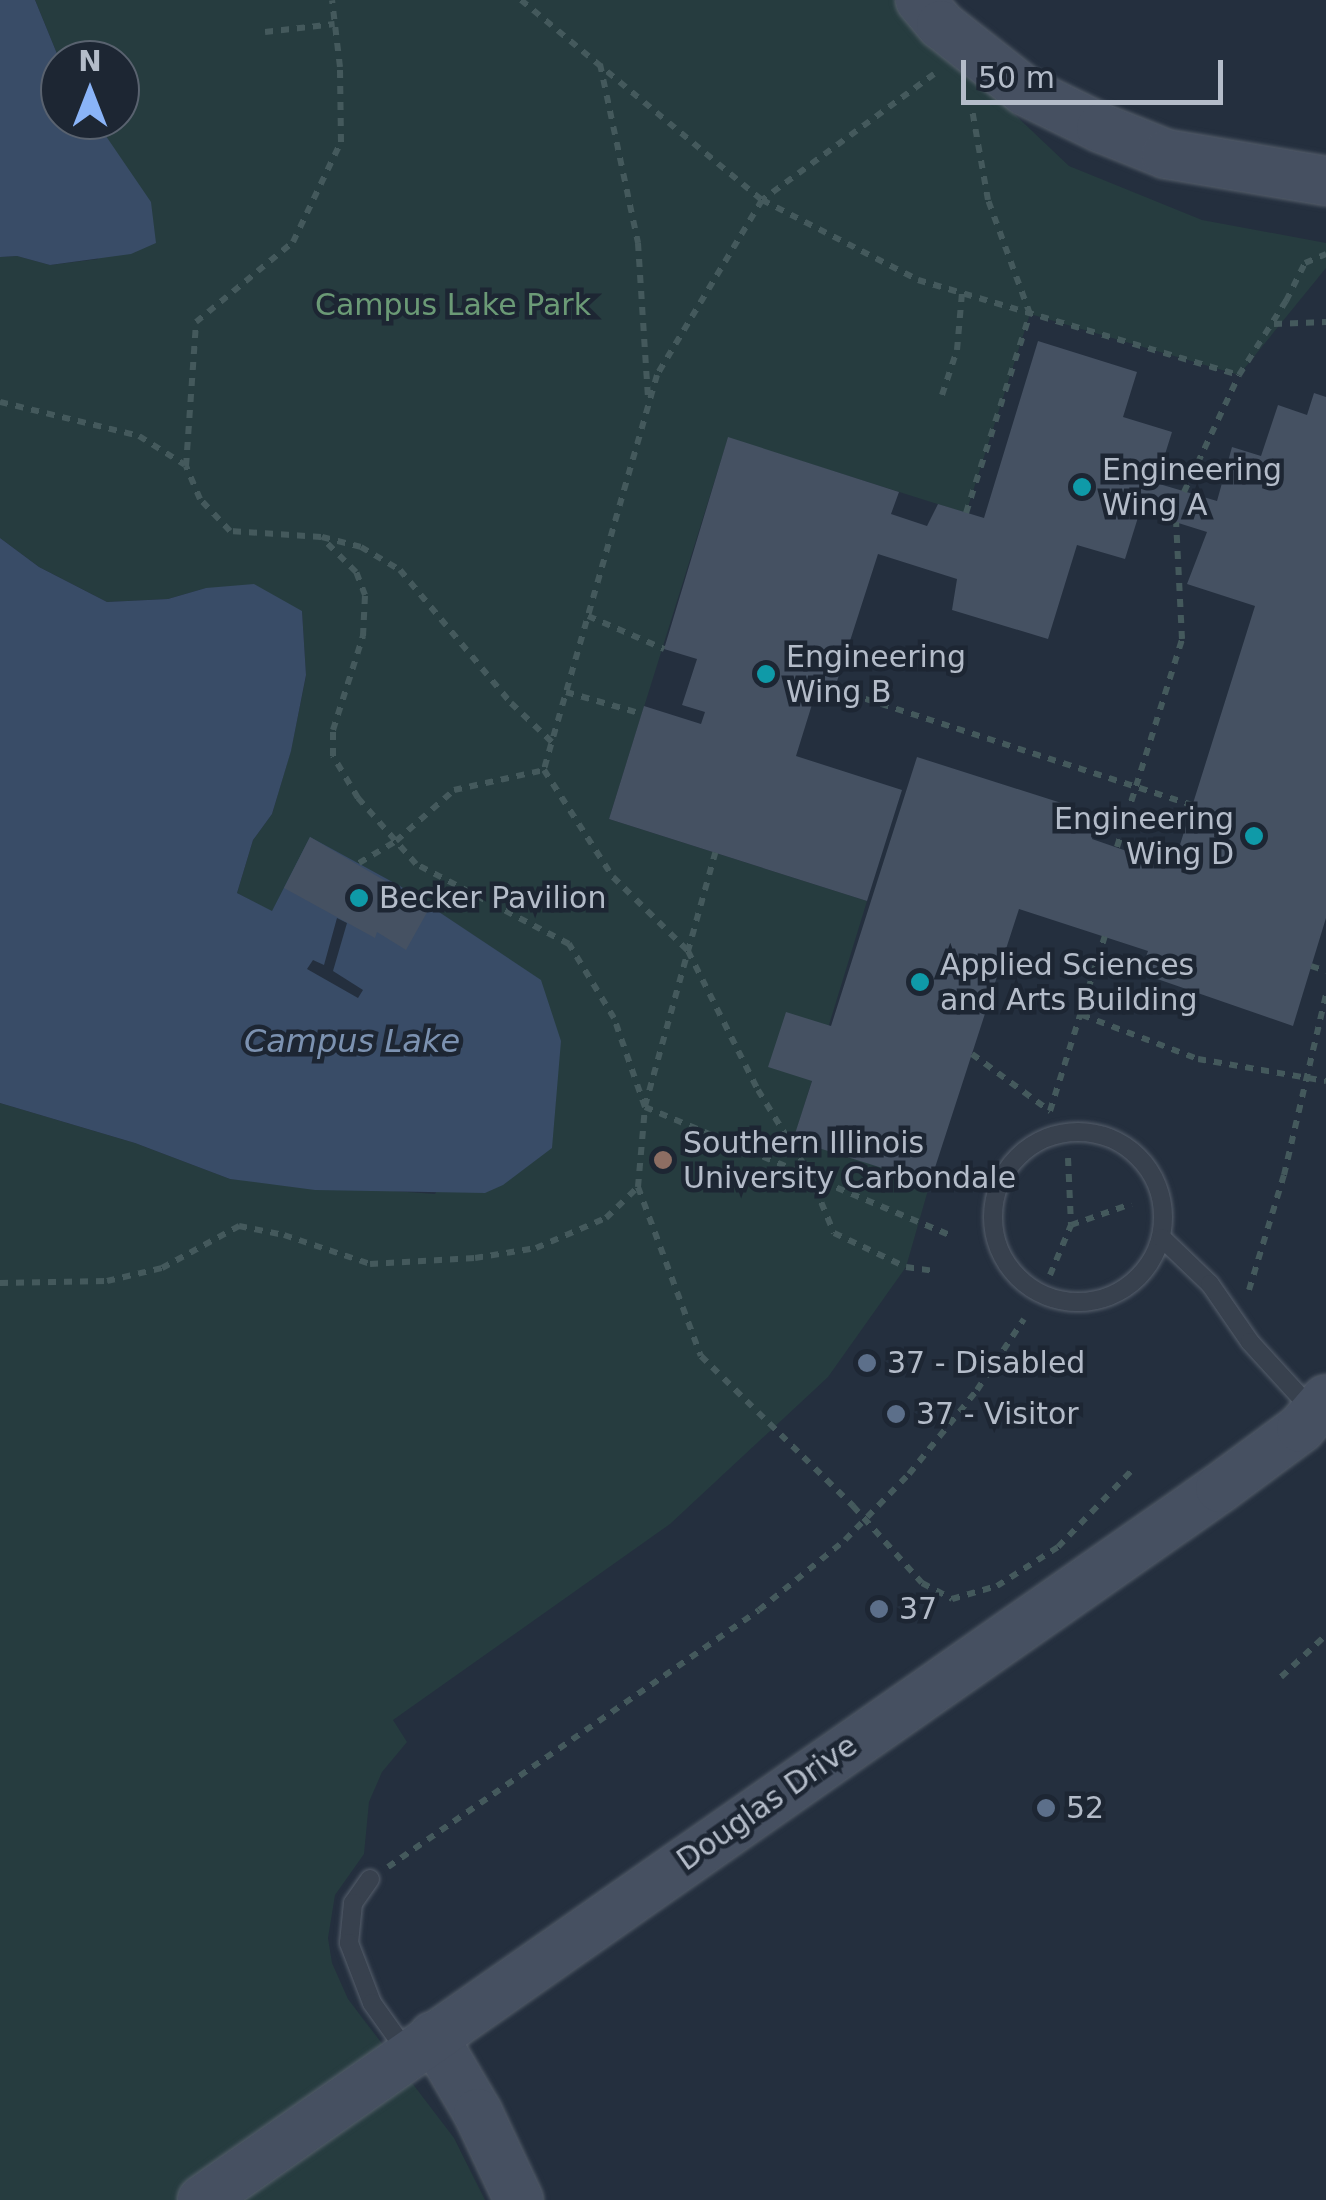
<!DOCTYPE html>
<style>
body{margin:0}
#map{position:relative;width:1326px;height:2200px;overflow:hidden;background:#242f3e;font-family:"DejaVu Sans",sans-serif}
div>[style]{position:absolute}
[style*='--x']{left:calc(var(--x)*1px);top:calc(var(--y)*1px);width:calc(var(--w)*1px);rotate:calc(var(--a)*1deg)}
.green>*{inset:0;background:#263c3f}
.water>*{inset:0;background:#394c67}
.pier>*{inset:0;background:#242f3e}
.building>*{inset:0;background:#455162}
.path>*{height:6px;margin-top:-3px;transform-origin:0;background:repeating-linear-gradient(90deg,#44595c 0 8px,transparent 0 16px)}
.roads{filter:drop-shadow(0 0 2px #565f6c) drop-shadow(0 0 2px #565f6c)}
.lane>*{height:18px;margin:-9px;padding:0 9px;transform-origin:9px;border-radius:9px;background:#38414e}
.lane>.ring{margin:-9px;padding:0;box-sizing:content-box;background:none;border:18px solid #38414e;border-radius:50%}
.secondary>*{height:48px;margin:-24px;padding:0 24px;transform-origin:24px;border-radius:24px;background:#465061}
.dots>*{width:28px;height:28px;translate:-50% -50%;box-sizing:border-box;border:5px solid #1d2633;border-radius:50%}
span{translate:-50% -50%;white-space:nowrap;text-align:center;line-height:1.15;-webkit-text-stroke:9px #1d2633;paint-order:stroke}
.park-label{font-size:30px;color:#6b9a76}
.poi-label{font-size:30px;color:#b4bcc9}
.left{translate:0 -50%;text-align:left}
.right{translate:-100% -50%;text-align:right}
.street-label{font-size:30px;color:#b4bcc9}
.water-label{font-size:32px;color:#7c92b1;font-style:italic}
.north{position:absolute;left:40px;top:40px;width:100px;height:100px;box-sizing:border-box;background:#1d2633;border:2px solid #59626f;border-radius:50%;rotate:0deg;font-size:28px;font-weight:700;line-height:40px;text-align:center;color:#b4bcc9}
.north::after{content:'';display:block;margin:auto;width:35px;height:45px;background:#8ab4f8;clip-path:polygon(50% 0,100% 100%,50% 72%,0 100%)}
.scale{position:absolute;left:961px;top:60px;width:262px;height:45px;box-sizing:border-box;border:5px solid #b4bcc9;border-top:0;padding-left:12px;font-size:30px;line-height:35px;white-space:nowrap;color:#b4bcc9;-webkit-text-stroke:8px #1d2633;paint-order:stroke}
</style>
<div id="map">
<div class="green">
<i style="clip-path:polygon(35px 0,894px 0,1069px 166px,1202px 220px,1326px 243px,1326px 268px,1239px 375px,1030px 314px,966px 513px,728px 438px,609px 819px,867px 901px,794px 1139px,930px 1183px,906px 1267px,828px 1377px,670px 1524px,393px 1720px,407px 1742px,382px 1772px,369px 1802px,364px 1854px,335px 1895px,328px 1938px,332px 1963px,348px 1999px,454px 2138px,485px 2200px,0 2200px,0 1103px,135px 1143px,230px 1179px,435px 1194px,540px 980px,400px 886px,310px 838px,272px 912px,237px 893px,253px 840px,272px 814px,291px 750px,306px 676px,302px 611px,206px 588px,168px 599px,107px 602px,39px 567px,0 538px,0 257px,17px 256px,50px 265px,98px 259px,105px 136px,95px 120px,120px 120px,120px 60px,60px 61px)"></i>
</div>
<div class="water">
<i style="clip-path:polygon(0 0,35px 0,60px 61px,60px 120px,95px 120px,151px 202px,156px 243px,131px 254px,50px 265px,17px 256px,0 257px)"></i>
<i style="clip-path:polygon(0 538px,39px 567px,107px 602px,168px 599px,206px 588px,254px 584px,302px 611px,306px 675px,291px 751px,272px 814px,253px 840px,237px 893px,272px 911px,310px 837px,400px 886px,541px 980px,561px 1041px,552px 1148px,503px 1185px,485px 1193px,315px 1190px,230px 1179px,135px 1143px,0 1103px)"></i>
</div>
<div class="pier">
<i style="clip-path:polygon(337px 918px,347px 923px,333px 971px,363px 990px,358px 998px,307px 969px,313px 960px,324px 965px)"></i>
</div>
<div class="building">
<i style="clip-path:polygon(1038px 341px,1137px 372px,1123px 417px,1172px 432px,1156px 483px,1217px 501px,1232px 447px,1261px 456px,1278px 405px,1307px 415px,1314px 393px,1326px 397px,1326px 918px,1293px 1026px,1140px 973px,1148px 951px,1019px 909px,930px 1183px,793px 1140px,812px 1081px,768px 1067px,786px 1012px,831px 1026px,917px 757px,1099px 815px,1092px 839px,1173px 867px,1255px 606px,1187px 584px,1207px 532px,1140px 511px,1125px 559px,1077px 545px,1048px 639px,952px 610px,957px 579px,878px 554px,830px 703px,814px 698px,796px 756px,902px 790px,867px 901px,609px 819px,644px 706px,701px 724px,705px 712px,682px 705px,697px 659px,664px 649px,728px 437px,899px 492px,891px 514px,927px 526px,938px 504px,984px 518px)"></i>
<i style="clip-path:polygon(310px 837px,430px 907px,406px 950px,377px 932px,375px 938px,284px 888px)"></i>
</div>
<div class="path">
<i style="--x:521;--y:0;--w:313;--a:39.7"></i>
<i style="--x:762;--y:200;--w:175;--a:27.1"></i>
<i style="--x:918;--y:280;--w:335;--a:16.5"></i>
<i style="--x:265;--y:32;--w:70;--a:-6.5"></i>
<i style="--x:600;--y:64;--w:183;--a:78"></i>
<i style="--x:638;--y:243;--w:154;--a:86.3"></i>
<i style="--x:934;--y:74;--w:213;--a:143.8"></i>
<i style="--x:762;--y:200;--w:204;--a:121"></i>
<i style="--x:657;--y:375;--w:411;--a:106"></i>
<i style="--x:544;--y:770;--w:127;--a:57.2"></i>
<i style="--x:613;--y:877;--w:105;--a:44.6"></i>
<i style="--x:688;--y:951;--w:156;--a:63.3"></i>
<i style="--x:758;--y:1090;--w:97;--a:58.4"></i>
<i style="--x:809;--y:1173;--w:65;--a:67.4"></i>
<i style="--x:834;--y:1233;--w:80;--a:25.3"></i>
<i style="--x:906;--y:1267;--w:28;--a:8"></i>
<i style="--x:1274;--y:324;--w:52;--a:-2.2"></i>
<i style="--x:942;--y:395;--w:47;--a:-71.6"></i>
<i style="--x:957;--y:350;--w:57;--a:-85"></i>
<i style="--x:0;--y:402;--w:143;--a:13.7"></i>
<i style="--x:139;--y:436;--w:54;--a:32.2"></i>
<i style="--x:1184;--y:492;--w:129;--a:-64.8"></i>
<i style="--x:1239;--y:375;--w:88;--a:-57.6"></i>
<i style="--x:1286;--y:301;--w:42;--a:-63.4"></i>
<i style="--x:1305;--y:263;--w:23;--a:-23"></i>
<i style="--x:966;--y:513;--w:209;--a:-72.2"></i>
<i style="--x:1030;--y:314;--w:121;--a:-110.2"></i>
<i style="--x:988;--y:200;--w:92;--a:-100"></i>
<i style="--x:322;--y:537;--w:40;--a:14.4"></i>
<i style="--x:361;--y:547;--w:45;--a:30.5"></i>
<i style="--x:400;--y:570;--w:173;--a:50.2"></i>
<i style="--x:511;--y:703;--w:57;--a:43.6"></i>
<i style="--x:588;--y:616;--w:83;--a:23.5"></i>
<i style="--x:835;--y:689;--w:375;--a:18"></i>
<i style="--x:566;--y:692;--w:79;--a:16.1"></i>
<i style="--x:1117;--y:847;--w:218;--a:-72.6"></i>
<i style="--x:1182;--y:639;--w:117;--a:-92.9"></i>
<i style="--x:359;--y:863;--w:43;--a:-30.7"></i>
<i style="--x:396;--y:841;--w:77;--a:-41.3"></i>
<i style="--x:454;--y:790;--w:92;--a:-12.5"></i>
<i style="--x:1311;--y:966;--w:16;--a:18"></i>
<i style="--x:1082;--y:1015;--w:124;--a:20.8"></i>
<i style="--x:1198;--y:1059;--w:130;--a:9.8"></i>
<i style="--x:972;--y:1054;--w:97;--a:36.2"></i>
<i style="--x:1050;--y:1111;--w:183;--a:-72.6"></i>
<i style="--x:645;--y:1106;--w:263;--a:-74.5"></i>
<i style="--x:645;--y:1107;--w:330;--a:22.8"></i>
<i style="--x:1068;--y:1158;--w:67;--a:87.4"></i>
<i style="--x:638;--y:1187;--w:180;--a:69.6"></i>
<i style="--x:701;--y:1356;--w:214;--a:44.6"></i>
<i style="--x:853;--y:1506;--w:103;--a:48.1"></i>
<i style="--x:922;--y:1583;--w:34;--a:28"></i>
<i style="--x:952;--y:1599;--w:47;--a:-16.1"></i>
<i style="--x:997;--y:1586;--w:72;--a:-32.6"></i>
<i style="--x:1058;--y:1547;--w:110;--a:-46.1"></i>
<i style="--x:1050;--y:1275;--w:54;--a:-67.2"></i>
<i style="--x:1071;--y:1225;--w:64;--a:-19.3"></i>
<i style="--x:0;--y:1283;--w:107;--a:-1.1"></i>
<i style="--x:107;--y:1281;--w:57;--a:-13.3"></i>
<i style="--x:162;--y:1268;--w:88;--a:-28.6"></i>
<i style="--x:239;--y:1226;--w:46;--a:11.3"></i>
<i style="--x:284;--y:1235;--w:91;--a:18.6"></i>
<i style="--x:370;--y:1264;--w:105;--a:-3.3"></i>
<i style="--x:475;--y:1258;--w:62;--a:-9.3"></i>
<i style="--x:536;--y:1248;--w:76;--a:-23.2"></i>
<i style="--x:606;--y:1218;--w:45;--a:-44.1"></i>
<i style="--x:638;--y:1187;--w:80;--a:-85"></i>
<i style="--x:645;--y:1107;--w:94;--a:-109.2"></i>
<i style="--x:614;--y:1018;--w:87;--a:-121.3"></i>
<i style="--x:569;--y:944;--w:173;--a:-152.4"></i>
<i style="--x:416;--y:864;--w:88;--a:-131.3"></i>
<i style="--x:358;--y:798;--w:49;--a:-120.8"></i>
<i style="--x:333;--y:756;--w:26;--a:-90"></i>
<i style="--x:333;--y:730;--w:99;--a:-72.3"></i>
<i style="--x:363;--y:636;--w:41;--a:-87.2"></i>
<i style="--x:365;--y:595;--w:25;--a:-111"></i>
<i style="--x:356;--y:572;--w:49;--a:-135"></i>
<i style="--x:321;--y:537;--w:91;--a:-176.2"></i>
<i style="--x:230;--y:531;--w:44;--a:-133.2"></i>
<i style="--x:200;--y:499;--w:36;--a:-113"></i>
<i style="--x:186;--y:466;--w:144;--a:-86"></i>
<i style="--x:196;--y:322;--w:126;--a:-39.5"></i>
<i style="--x:293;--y:242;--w:111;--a:-64.4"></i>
<i style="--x:341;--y:142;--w:75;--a:-90.8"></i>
<i style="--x:340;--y:67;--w:67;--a:-96.8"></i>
<i style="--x:1249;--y:1290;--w:120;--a:-73.1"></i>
<i style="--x:1284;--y:1175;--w:186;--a:-76.9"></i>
<i style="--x:1281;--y:1677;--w:62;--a:-43"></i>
<i style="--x:388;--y:1867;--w:451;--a:-34.7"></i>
<i style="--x:759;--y:1610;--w:111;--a:-39.1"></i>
<i style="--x:845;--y:1540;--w:92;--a:-45.9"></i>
<i style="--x:909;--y:1474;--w:108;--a:-51"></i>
<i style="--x:977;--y:1390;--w:85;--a:-56.5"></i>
</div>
<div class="roads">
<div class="lane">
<i class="ring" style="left:993px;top:1132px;width:152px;height:152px"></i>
<i style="--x:1162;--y:1238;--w:66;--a:43.8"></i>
<i style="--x:1210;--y:1284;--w:70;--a:55.4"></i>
<i style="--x:1250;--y:1342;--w:92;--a:47.6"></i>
<i style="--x:370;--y:1879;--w:29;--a:125"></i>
<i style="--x:353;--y:1903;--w:40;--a:95.7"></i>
<i style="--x:349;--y:1943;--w:64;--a:69"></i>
<i style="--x:372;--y:2003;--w:60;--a:54.5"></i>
</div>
<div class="secondary">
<i style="--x:920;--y:0;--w:33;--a:50"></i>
<i style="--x:941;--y:25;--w:107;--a:38.2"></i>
<i style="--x:1025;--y:91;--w:85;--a:26"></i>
<i style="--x:1101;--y:128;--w:70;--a:21.8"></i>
<i style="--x:1166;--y:154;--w:162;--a:9.6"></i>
<i style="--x:433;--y:2036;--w:89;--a:59.7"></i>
<i style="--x:478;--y:2113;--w:96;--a:64.8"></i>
<i style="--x:202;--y:2200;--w:1242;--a:-34.97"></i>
<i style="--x:1220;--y:1488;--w:101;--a:-36.5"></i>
<i style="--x:1301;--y:1428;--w:38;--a:-49"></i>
</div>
</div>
<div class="dots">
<i style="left:1082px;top:487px;background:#0f9aa8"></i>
<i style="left:766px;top:674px;background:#0f9aa8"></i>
<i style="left:1254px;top:836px;background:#0f9aa8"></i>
<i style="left:359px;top:898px;background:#0f9aa8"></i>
<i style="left:920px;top:982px;background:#0f9aa8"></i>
<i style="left:663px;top:1160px;background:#8d6e63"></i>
<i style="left:867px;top:1363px;background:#5c6f8a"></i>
<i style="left:896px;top:1414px;background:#5c6f8a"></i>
<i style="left:879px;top:1609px;background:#5c6f8a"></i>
<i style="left:1046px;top:1808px;background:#5c6f8a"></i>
</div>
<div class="park-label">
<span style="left:453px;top:305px">Campus Lake Park</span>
</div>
<div class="poi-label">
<span class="left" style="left:1102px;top:487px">Engineering<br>Wing A</span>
<span class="left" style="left:786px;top:674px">Engineering<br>Wing B</span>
<span class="right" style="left:1234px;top:836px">Engineering<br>Wing D</span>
<span class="left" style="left:379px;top:898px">Becker Pavilion</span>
<span class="left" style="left:940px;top:982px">Applied Sciences<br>and Arts Building</span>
<span class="left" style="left:683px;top:1160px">Southern Illinois<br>University Carbondale</span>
<span class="left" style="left:887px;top:1363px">37 - Disabled</span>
<span class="left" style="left:916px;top:1414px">37 - Visitor</span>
<span class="left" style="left:899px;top:1609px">37</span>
<span class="left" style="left:1066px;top:1808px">52</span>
</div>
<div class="street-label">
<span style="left:767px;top:1803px;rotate:-35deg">Douglas Drive</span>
</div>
<div class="water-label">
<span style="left:352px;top:1041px">Campus Lake</span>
</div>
<div class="north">N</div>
<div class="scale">50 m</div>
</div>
